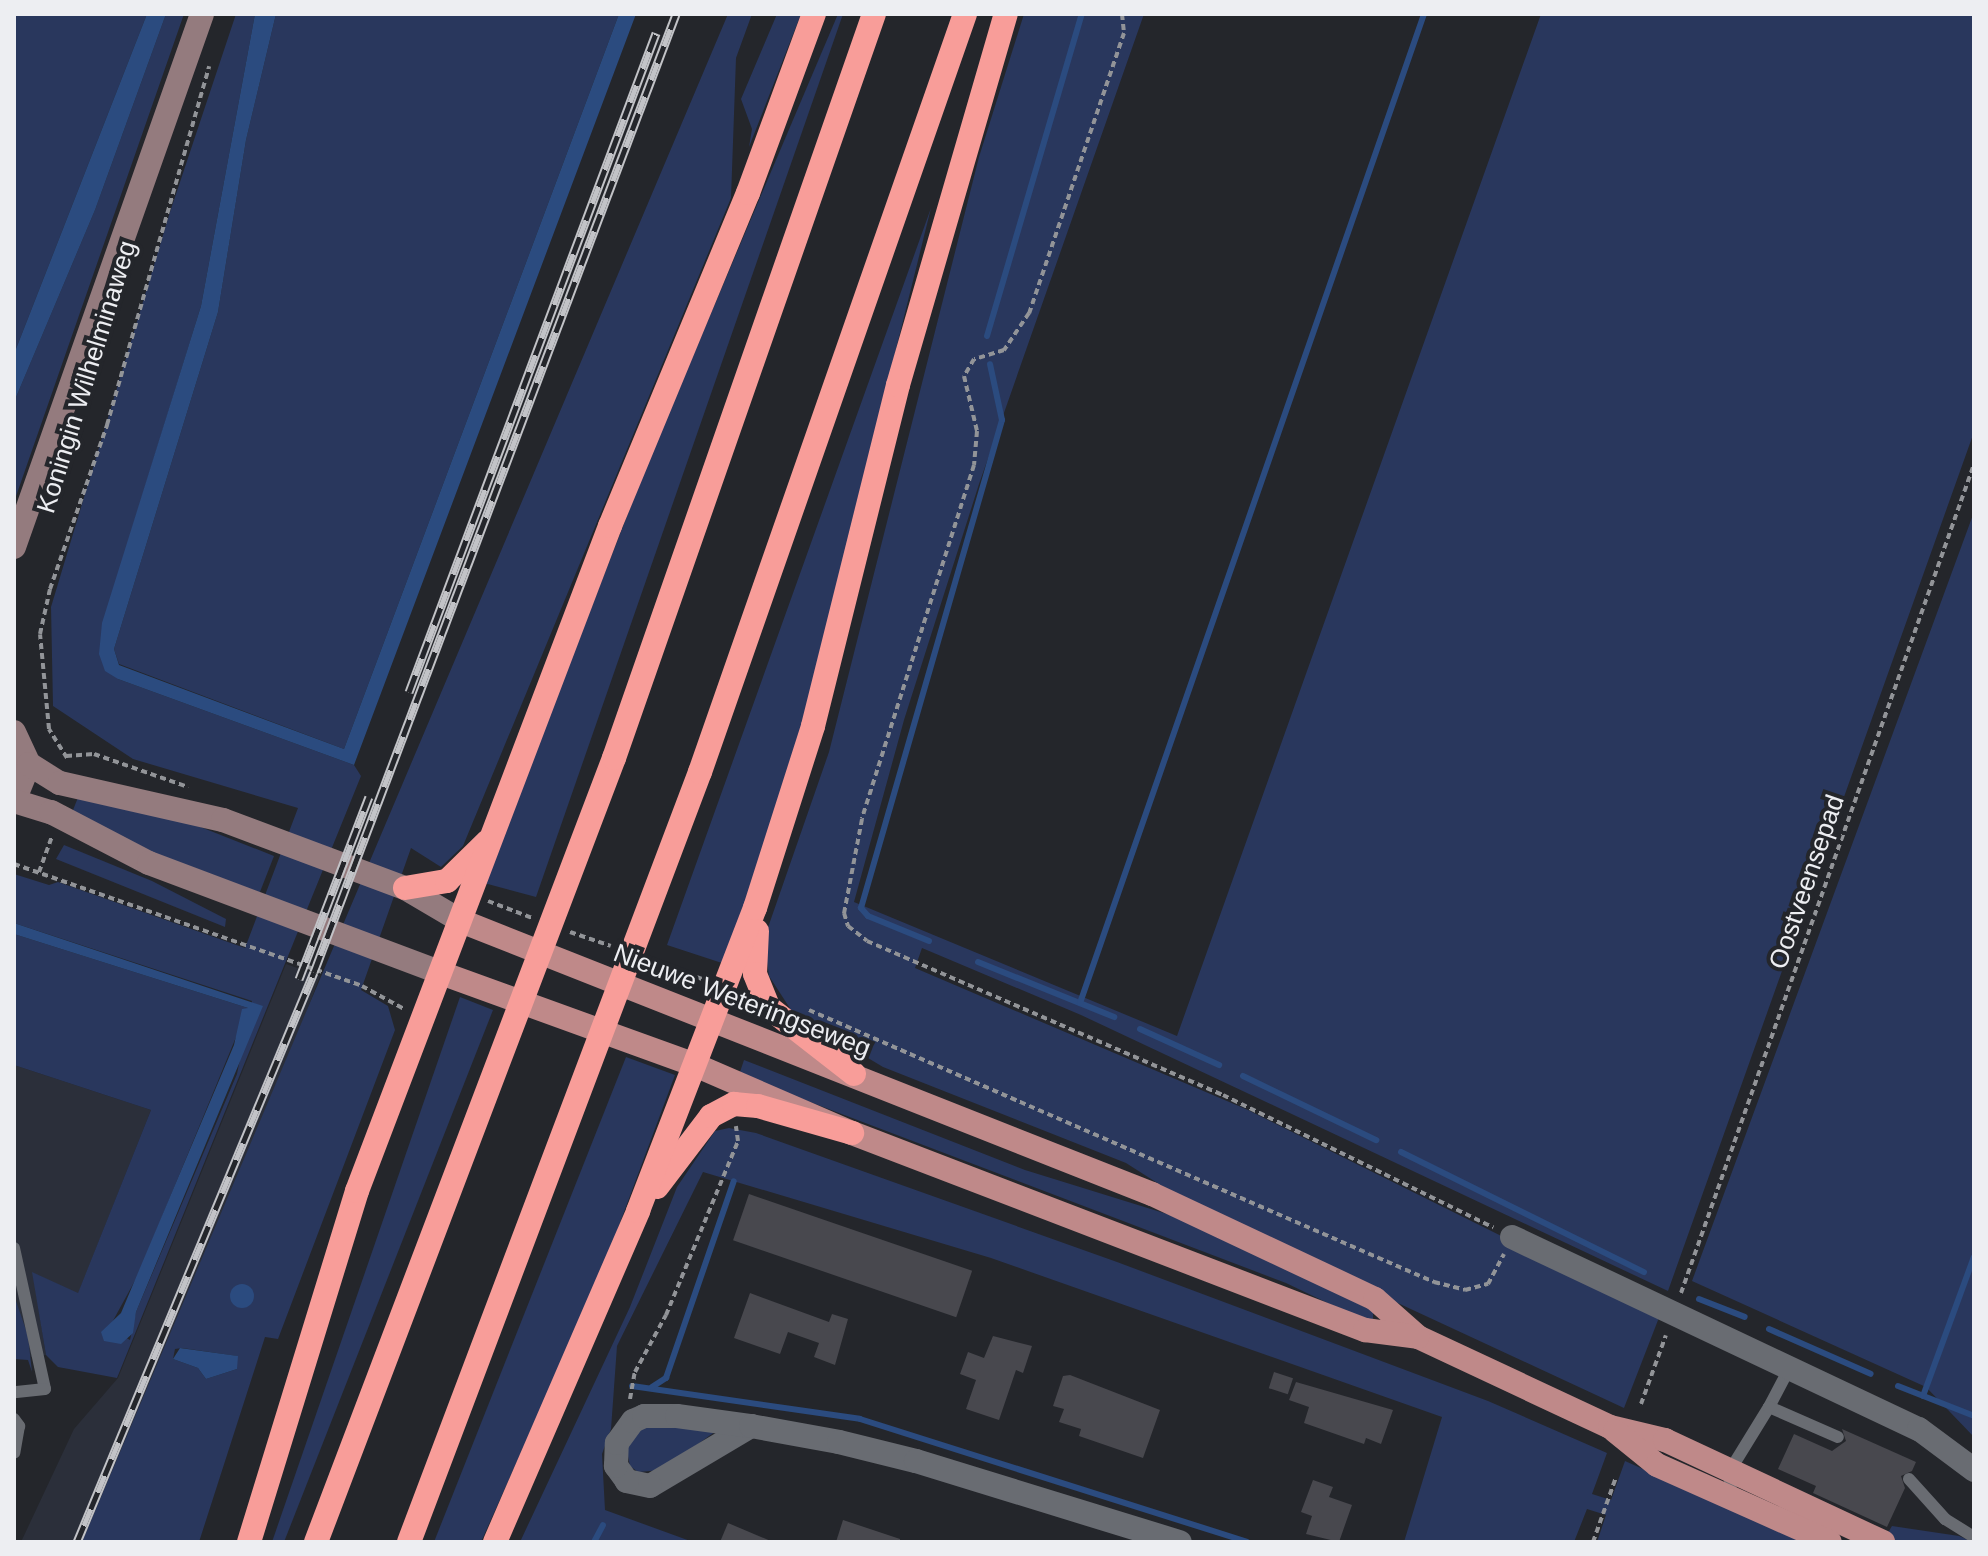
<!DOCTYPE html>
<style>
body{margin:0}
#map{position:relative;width:1988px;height:1556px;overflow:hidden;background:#24262b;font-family:Arial,sans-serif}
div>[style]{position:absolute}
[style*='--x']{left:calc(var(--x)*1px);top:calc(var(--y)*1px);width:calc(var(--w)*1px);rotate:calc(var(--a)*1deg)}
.built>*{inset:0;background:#2b2f3a}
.green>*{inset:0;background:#29375d}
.water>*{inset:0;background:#2b4b7f}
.round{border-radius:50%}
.stream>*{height:6px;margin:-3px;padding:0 3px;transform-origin:3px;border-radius:3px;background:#2b4b7f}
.building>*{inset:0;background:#48484e;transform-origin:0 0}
.path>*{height:4px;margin-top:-2px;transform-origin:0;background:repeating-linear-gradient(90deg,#929498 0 6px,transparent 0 10px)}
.lane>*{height:12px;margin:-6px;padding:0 6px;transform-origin:6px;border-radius:6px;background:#696c72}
.street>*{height:24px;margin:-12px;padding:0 12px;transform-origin:12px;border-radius:12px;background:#696c72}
.secondary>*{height:24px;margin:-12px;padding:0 12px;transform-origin:12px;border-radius:12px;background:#947b7e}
.primary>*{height:24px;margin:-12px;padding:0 12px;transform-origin:12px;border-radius:12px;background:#bf8989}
.highway>*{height:24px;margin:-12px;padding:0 12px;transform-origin:12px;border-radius:12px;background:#f89d99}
.rail>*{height:9px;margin-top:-4.5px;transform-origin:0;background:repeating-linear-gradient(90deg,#24262b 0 18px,#c2c3c7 0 36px);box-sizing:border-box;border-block:2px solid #c2c3c7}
span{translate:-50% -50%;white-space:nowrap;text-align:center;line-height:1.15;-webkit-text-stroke:8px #24262b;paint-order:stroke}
.street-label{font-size:26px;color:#edeef2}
.frame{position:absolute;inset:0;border:16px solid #edeef2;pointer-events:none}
</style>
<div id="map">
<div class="built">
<i style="clip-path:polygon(286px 964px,320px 976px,278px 1088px,82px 1542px,21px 1542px,74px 1429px,118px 1378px)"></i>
<i style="clip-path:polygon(14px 1065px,151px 1110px,78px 1294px,33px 1273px,46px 1355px,31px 1357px,14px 1295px)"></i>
</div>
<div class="green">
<i style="clip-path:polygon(14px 14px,147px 14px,14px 354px)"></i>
<i style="clip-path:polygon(166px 14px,184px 14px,14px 502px,14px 402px,95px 210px)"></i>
<i style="clip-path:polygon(236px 14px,255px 14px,201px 306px,103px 623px,118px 679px,354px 765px,361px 776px,117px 1378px,58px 1367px,46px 1355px,32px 1272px,78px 1293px,151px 1110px,14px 1065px,14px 934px,248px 1008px,138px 1275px,109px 1328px,130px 1340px,136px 1312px,237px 1074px,252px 1001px,14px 923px,14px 874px,49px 885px,58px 882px,245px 948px,298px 808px,133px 759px,53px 706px,51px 607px,170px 212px)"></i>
<i style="clip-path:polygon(276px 14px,619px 14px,344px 749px,119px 664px,114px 649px,218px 312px,246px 140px)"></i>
<i style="clip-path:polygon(evenodd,728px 14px,752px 14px,736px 58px,731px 198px,463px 846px,441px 867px,411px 848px,361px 990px,388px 1006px,395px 1030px,278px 1339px,265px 1337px,199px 1542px,82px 1542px,728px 14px,182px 1348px,237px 1356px,237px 1369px,206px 1379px,198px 1368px,173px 1359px,175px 1349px,182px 1348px)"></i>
<i style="clip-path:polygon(777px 14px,801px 14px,749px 147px,752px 129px,741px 99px)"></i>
<i style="clip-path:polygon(838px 14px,843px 14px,536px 897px,484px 883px,650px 457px)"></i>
<i style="clip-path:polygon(1024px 14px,1144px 14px,979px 484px,904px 720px,854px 902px,1177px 1036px,1541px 14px,1974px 14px,1974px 432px,1668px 1291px,1081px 1015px,922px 948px,915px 968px,1248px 1110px,1660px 1315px,1624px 1408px,1206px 1214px,1126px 1163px,883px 1067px,793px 1013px,769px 976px,764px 939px,829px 752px,979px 157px)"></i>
<i style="clip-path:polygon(931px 208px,875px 434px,829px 647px,728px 965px,667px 945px)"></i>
<i style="clip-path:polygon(1974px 512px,1974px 1437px,1926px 1387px,1692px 1281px)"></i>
<i style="clip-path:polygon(79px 795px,188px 822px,274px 856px,258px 897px,171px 864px,71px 815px)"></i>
<i style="clip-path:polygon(64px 845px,152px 881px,226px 919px,225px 927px,56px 859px)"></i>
<i style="clip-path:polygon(460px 997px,493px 1010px,284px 1542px,272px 1542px)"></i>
<i style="clip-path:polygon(626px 1057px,675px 1075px,602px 1271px,481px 1542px,434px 1542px)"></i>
<i style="clip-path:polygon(744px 1060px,1025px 1170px,1196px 1223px,1373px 1311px,1373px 1319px,1363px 1320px,1286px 1283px,739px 1075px)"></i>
<i style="clip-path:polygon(729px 1128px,756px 1133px,1117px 1262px,1488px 1401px,1607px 1453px,1592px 1494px,1611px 1500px,1625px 1461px,1807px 1542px,1597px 1542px,1606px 1515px,1587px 1509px,1574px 1542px,1404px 1542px,1442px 1417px,991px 1258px,703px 1172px,617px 1346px,611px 1429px,602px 1454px,605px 1510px,693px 1542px,520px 1542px,630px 1307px,677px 1187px,715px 1131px)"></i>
<i style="clip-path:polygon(14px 1295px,28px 1336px,32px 1372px,28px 1360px,14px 1359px)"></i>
<i style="clip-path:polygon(653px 1421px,716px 1431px,662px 1470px,638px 1472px,630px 1466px,627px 1451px,633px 1435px)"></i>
<i style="clip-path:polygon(1892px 1526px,1959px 1536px,1973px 1542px,1900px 1542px,1886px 1536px)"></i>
</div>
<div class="water">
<i style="clip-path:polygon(147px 14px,166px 14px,95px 210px,14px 402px,14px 354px)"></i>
<i style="clip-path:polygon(255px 14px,276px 14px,246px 140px,218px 312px,114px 649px,119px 665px,344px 749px,619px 14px,636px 14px,354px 765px,118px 679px,105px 671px,99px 654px,102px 623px,201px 306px)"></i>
<i style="clip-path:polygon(14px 923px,263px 1006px,136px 1312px,133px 1333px,121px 1344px,104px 1341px,101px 1332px,121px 1313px,234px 1045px,242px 1009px,248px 1008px,14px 934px)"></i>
<i class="round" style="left:230px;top:1284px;width:24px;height:24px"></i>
<i style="clip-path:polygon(180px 1348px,238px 1356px,237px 1369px,206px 1379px,198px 1368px,173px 1359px)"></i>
</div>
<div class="stream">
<i style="--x:987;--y:336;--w:336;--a:-73.6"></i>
<i style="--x:929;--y:941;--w:66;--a:-157.7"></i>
<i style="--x:868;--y:916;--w:11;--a:-131"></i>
<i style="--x:861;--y:908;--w:508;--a:-73.88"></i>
<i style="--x:1002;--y:420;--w:57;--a:-102.1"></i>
<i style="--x:978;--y:962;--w:147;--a:22"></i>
<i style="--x:1080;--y:1003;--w:1047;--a:-70.82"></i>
<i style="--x:1140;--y:1029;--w:87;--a:24.5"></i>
<i style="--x:1243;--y:1076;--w:148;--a:25.7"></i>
<i style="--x:1401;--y:1152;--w:271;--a:26.3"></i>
<i style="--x:1699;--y:1299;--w:49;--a:21.4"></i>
<i style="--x:1769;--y:1329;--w:111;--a:23.8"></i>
<i style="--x:632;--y:1386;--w:230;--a:8.2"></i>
<i style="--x:860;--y:1419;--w:406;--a:17.6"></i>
<i style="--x:1898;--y:1386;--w:82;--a:21.5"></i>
<i style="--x:652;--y:1387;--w:17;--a:-33"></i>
<i style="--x:666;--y:1378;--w:208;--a:-71"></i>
<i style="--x:1923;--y:1396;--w:148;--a:-69.9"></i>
<i style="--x:594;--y:1542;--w:19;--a:-62"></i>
</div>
<div class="building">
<i style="left:749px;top:1194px;width:236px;height:49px;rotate:19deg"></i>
<i style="clip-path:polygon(750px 1293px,829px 1322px,832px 1314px,848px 1319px,835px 1365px,814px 1357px,819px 1343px,788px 1332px,780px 1354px,734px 1338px)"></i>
<i style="clip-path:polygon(993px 1336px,1032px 1346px,1023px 1373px,1016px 1370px,999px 1420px,966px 1409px,976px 1380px,960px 1374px,968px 1352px,984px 1358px)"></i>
<i style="left:1274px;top:1372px;width:20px;height:17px;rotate:18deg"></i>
<i style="clip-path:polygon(1070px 1375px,1160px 1410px,1143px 1458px,1079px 1436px,1081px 1429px,1059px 1422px,1064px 1409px,1053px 1406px,1063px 1376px)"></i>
<i style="clip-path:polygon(1296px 1382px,1393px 1410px,1381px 1444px,1366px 1438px,1364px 1444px,1304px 1423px,1309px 1407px,1289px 1400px)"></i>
<i style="clip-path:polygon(1842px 1429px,1916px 1462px,1912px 1471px,1901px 1476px,1905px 1488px,1887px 1527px,1813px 1493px,1816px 1486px,1778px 1469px,1794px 1434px,1832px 1451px,1846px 1441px)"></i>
<i style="clip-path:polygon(1313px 1480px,1333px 1487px,1329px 1497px,1352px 1505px,1339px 1542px,1306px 1534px,1312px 1516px,1301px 1512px)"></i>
<i style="clip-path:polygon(843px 1520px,900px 1539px,900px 1542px,836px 1542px)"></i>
<i style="clip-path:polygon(728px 1523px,773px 1542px,720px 1542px)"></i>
</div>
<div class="path">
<i style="--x:1122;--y:14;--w:19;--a:84"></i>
<i style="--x:1124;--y:33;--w:296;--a:108.7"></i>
<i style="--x:1029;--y:313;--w:45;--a:124"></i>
<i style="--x:1004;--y:350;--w:31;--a:163"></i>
<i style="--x:974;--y:359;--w:20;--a:120"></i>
<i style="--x:964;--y:376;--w:57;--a:76.7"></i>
<i style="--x:977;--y:431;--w:34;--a:95"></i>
<i style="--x:974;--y:465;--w:371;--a:107.6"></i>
<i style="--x:862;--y:819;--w:96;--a:100.8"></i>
<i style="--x:844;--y:913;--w:14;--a:73"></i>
<i style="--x:848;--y:926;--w:24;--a:38"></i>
<i style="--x:867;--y:941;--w:388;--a:23.4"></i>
<i style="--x:1223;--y:1095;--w:301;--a:26.1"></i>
<i style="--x:66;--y:756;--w:28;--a:-4"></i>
<i style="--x:94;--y:754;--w:100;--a:19.3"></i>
<i style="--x:67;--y:758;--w:34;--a:-122"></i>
<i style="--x:49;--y:729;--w:95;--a:-95.4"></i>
<i style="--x:40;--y:634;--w:46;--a:-77.5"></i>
<i style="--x:50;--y:589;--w:174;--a:-70.8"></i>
<i style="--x:107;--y:425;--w:373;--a:-74.1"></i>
<i style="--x:14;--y:864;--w:369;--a:19.3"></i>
<i style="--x:362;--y:986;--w:48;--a:28.7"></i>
<i style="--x:39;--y:872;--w:37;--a:-70"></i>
<i style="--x:488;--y:901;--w:47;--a:21.1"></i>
<i style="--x:570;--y:932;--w:43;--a:18.9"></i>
<i style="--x:649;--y:960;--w:59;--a:19.7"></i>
<i style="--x:809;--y:1010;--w:682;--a:23.52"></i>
<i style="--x:1434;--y:1282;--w:32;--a:14"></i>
<i style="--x:1465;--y:1290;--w:24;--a:-15"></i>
<i style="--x:1488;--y:1284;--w:34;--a:-62"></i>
<i style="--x:1681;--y:1293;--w:879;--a:-70.53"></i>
<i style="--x:630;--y:1399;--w:27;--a:-80"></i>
<i style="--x:635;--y:1372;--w:65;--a:-61.5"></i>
<i style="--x:666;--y:1315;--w:188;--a:-67.5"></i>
<i style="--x:738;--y:1141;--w:15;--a:-98"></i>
<i style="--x:1641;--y:1404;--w:73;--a:-70.1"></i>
<i style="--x:1593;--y:1542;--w:69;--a:-70.5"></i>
</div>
<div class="lane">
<i style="--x:14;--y:1248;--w:144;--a:77.6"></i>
<i style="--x:45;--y:1389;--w:31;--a:174"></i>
<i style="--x:1769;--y:1407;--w:45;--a:-62.3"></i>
<i style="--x:14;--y:1419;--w:9;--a:54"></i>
<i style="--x:19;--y:1426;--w:27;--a:100"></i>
<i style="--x:1909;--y:1479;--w:54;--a:48"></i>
<i style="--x:1945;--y:1519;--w:34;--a:32"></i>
<i style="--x:1732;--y:1501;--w:29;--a:-96"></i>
<i style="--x:1729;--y:1472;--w:76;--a:-58.4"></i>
<i style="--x:1769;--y:1407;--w:75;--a:23.5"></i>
</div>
<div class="street">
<i style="--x:1512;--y:1237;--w:450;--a:25.3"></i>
<i style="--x:1919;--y:1429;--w:69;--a:36.7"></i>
<i style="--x:751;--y:1426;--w:117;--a:149.3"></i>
<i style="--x:650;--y:1486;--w:24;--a:-168"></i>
<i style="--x:627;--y:1481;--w:19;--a:-126"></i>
<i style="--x:616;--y:1466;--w:23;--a:-88"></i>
<i style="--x:617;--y:1443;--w:27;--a:-54"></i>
<i style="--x:633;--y:1421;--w:12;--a:-24"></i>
<i style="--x:644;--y:1416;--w:33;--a:0"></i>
<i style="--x:677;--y:1416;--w:75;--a:7.7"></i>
<i style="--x:751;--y:1426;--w:89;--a:10.3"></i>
<i style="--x:839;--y:1442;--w:79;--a:13.9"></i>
<i style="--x:916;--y:1461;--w:276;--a:17.1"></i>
</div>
<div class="secondary">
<i style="--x:14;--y:547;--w:565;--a:-70.57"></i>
<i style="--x:14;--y:732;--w:35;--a:65"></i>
<i style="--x:29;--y:764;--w:40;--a:112"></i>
<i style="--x:29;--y:764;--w:36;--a:32"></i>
<i style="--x:60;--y:783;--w:167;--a:12.8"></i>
<i style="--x:223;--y:820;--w:194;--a:20.5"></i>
<i style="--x:405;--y:888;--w:65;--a:30.5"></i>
<i style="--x:14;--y:801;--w:39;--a:17"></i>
<i style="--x:51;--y:812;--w:110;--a:27.5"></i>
<i style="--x:149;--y:863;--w:312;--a:20.6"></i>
</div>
<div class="primary">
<i style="--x:461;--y:921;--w:743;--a:21.56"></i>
<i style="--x:1152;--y:1194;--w:246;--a:25.2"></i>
<i style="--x:1375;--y:1299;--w:57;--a:41.5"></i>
<i style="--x:1418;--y:1337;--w:212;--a:25.1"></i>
<i style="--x:1610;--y:1427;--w:57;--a:13.3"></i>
<i style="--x:1665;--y:1440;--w:241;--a:25.1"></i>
<i style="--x:441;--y:973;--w:270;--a:19.9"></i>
<i style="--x:695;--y:1065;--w:171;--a:23.4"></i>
<i style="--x:852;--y:1133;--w:550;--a:21.01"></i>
<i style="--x:1365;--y:1330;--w:53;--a:7.5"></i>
<i style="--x:1615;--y:1431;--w:54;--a:39"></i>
<i style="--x:1657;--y:1465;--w:189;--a:24"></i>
</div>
<div class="highway">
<i style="--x:405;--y:888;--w:43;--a:-9.5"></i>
<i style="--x:447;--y:881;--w:57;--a:-44.3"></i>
<i style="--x:757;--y:931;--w:43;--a:92.7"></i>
<i style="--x:755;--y:974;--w:35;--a:68"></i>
<i style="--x:768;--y:1007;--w:109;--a:37.9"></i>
<i style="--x:657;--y:1187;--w:89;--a:-52.7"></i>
<i style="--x:711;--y:1116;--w:26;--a:-28"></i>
<i style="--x:734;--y:1104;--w:24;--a:5"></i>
<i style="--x:758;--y:1106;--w:98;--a:16"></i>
<i style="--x:249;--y:1542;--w:367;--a:-72.9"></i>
<i style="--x:357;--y:1191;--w:712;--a:-69.17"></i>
<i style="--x:610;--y:526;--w:360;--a:-67.5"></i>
<i style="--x:748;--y:193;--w:191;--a:-69.8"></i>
<i style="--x:316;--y:1542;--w:839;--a:-69.19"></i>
<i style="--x:614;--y:758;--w:788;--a:-70.74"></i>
<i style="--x:409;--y:1542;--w:823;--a:-69.3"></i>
<i style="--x:700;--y:772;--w:803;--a:-70.73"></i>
<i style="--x:495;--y:1542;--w:361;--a:-66.6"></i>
<i style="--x:638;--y:1211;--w:325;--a:-68.9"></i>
<i style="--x:755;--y:908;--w:191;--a:-72.3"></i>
<i style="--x:813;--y:726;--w:351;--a:-76"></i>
<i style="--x:898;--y:385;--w:386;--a:-73.8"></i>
</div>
<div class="rail">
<i style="--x:409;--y:692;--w:704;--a:-69.45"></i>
<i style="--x:299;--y:979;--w:195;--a:-69"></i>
<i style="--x:77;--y:1542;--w:617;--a:-67.42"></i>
<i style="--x:314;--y:972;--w:1024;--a:-69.3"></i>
</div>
<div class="street-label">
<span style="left:87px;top:377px;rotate:-73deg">Koningin Wilhelminaweg</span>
<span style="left:1807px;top:882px;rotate:-71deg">Oostveensepad</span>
<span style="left:742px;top:1001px;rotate:21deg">Nieuwe Weteringseweg</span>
</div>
<div class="frame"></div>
</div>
